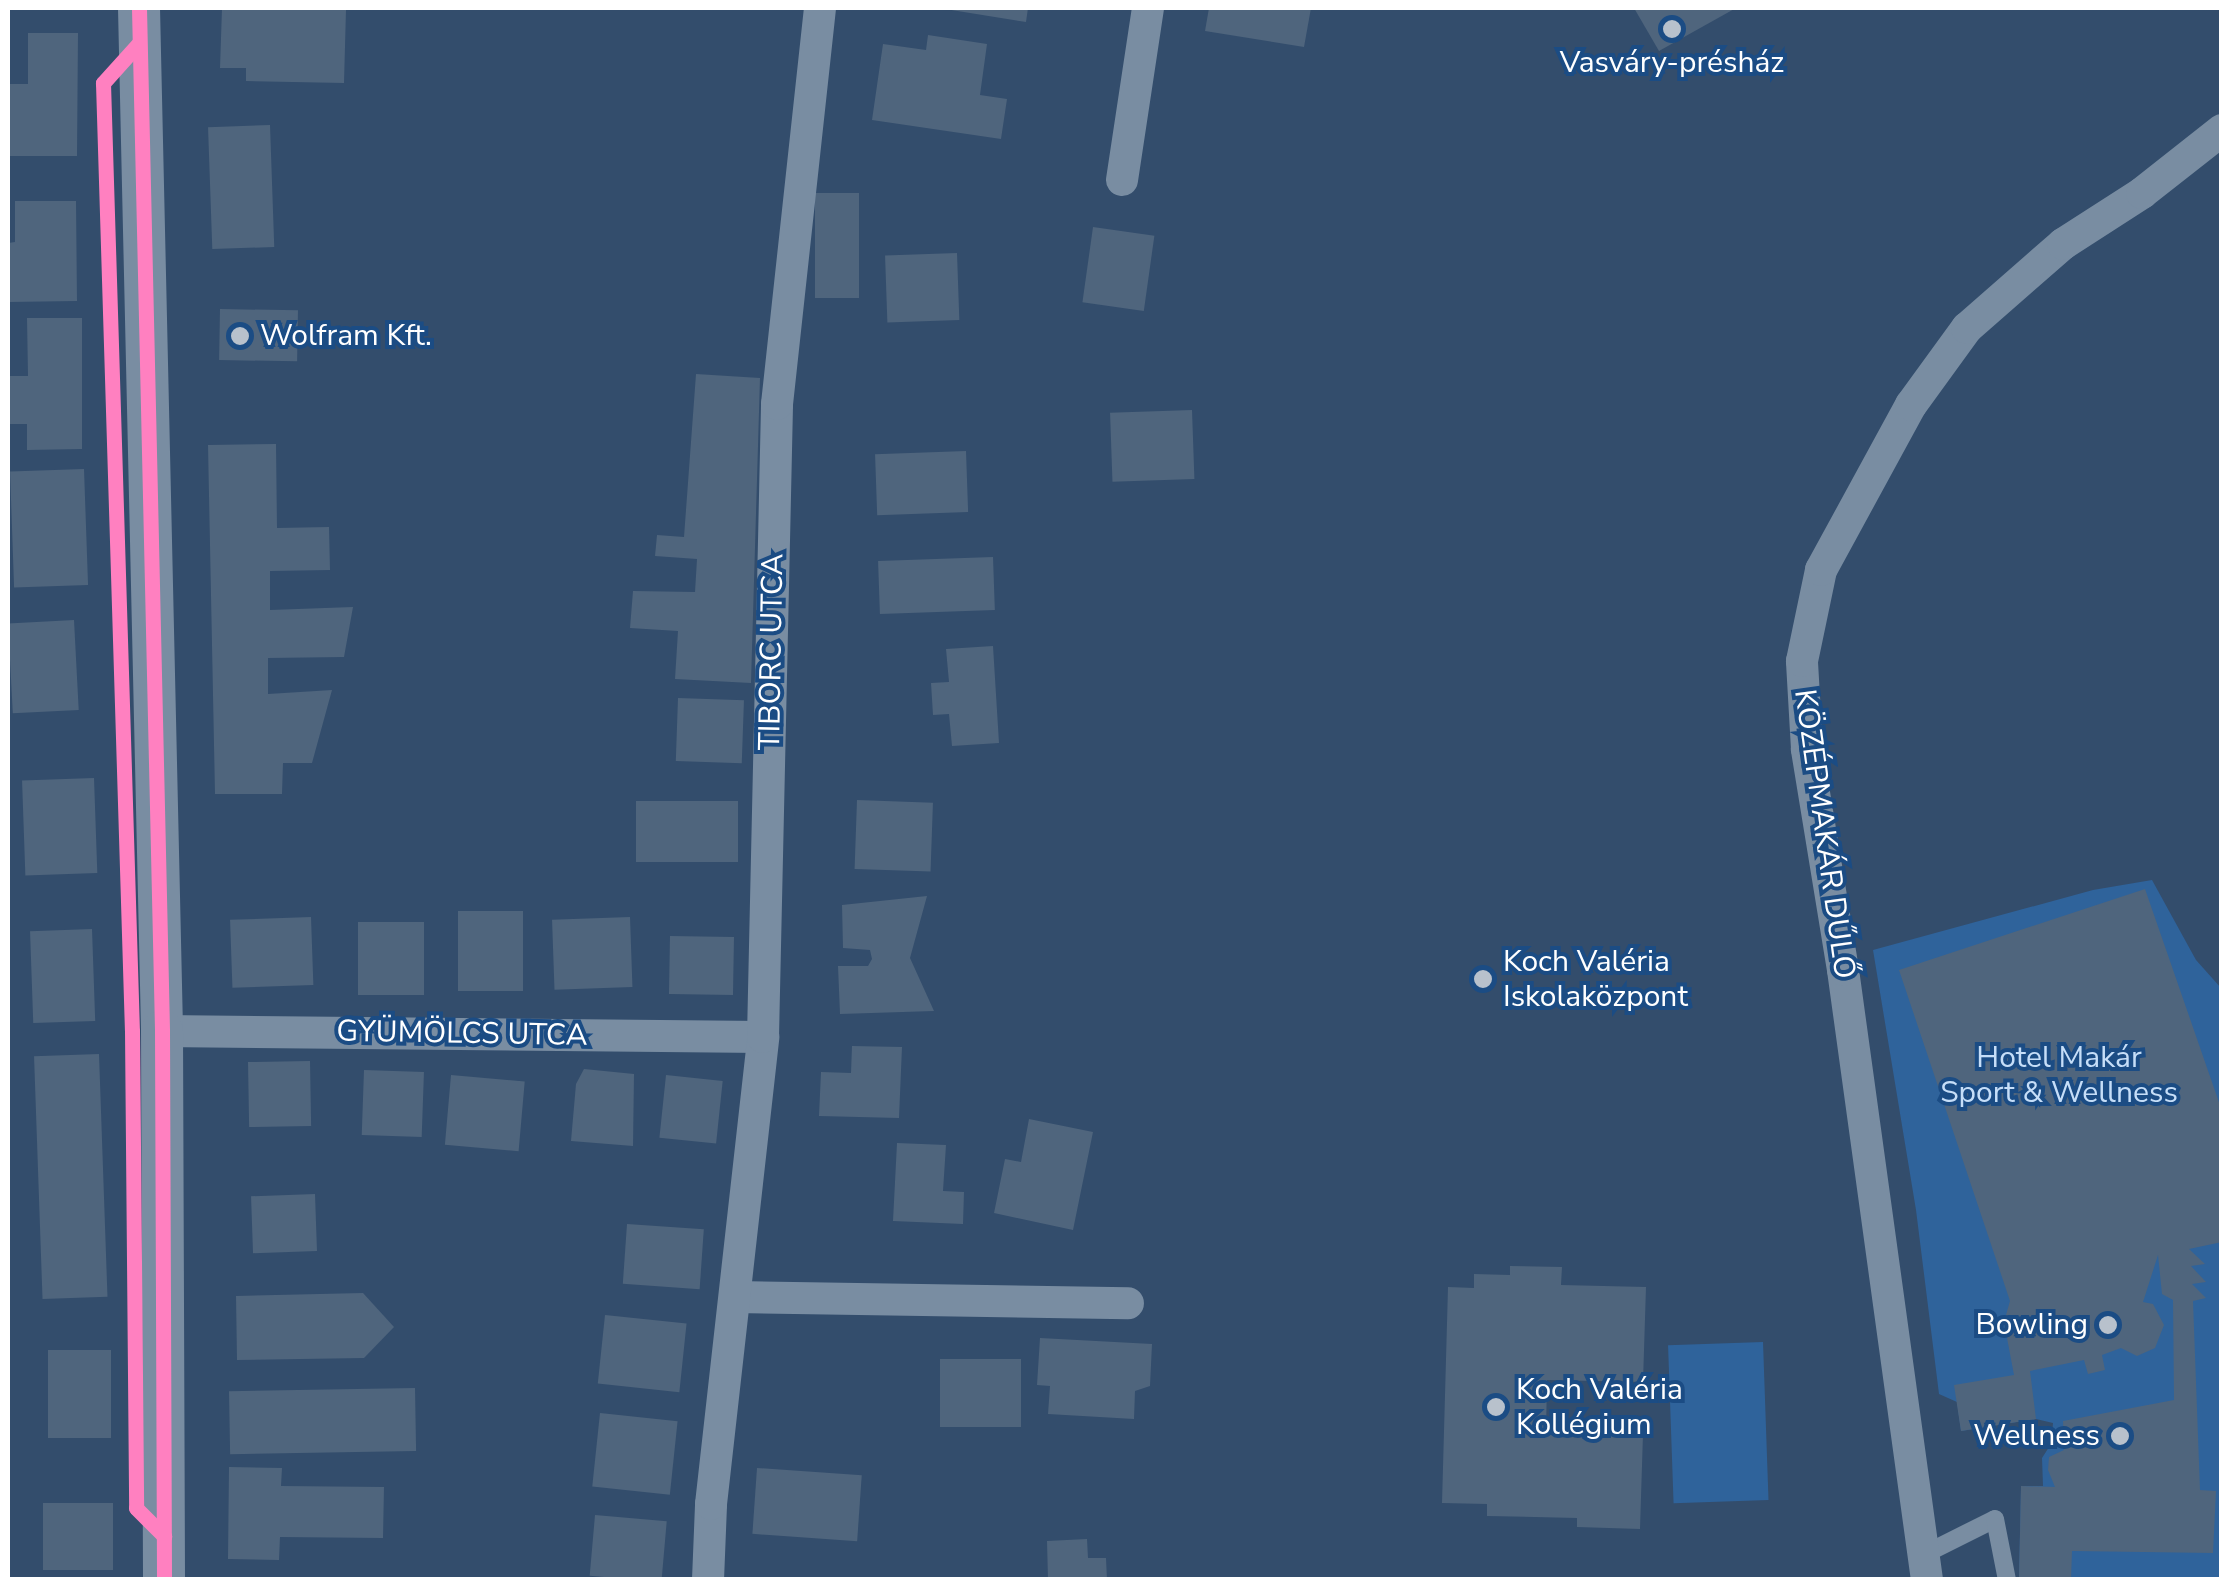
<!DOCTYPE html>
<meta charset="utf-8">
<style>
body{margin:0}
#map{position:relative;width:2229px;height:1587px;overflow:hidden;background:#334d6c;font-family:"Nunito Sans",sans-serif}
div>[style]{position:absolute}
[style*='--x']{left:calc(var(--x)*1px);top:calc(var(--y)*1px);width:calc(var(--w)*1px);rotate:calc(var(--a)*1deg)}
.green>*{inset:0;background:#2f639b;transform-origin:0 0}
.building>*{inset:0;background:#4f657d;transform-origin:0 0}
.service>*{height:18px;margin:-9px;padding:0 9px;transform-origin:9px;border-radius:9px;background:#798da2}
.minor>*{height:32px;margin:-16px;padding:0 16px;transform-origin:16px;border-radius:16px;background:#798da2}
.tertiary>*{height:42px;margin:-21px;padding:0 21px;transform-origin:21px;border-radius:21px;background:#798da2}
.cycleway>*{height:15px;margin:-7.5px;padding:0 7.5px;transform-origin:7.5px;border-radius:7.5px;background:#ff80c0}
.dots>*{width:28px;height:28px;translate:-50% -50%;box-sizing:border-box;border:5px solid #1b4c84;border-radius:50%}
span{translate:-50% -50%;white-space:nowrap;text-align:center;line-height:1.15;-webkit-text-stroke:8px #1b4c84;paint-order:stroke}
.poi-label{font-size:30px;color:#fff}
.left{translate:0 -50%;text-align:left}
.right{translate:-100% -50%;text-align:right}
.street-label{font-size:30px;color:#fff}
.park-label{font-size:30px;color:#c6def8}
.frame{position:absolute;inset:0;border:10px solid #fff;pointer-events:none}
</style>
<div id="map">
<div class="green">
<i style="clip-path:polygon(2152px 880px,2196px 960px,2221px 988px,2221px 1579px,2019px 1579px,2021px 1486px,2043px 1486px,2042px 1458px,2051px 1444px,2053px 1423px,2036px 1419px,1961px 1431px,1957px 1402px,1939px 1394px,1916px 1210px,1873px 950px,2093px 890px)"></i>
<i style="left:1763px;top:1342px;width:158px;height:95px;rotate:88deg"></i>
</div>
<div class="building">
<i style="clip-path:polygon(222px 8px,346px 10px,344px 83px,246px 81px,246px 68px,220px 68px)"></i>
<i style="clip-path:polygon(939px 8px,1028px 8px,1026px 22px)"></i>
<i style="clip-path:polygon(1209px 8px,1311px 8px,1304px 47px,1205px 31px)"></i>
<i style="clip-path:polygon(1634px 8px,1736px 8px,1659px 51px)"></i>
<i style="clip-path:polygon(28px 33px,78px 33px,77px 156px,8px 156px,8px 84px,28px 84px)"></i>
<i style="clip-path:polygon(928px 35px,987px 44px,980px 95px,1007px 99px,1001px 139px,872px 120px,883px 44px,926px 50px)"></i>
<i style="left:270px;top:125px;width:122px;height:62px;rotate:88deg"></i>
<i style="left:815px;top:193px;width:44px;height:105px"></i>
<i style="clip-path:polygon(15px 201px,76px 201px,77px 301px,8px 302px,8px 243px,15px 242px)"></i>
<i style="left:1093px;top:227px;width:62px;height:76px;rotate:8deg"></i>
<i style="left:957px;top:253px;width:67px;height:72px;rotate:88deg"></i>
<i style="left:220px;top:309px;width:78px;height:51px;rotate:1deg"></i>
<i style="clip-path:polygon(27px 318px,82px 318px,82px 449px,27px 450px,27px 424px,8px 424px,8px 376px,28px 376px)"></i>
<i style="clip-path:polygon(696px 374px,760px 378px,751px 683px,675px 679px,678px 631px,630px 628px,633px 591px,695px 592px,697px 559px,655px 556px,657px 535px,684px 537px)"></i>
<i style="left:1192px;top:410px;width:69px;height:82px;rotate:88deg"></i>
<i style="clip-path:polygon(276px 444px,277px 528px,329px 527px,330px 570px,270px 571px,270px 610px,353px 607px,344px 657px,268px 658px,268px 694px,332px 690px,312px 763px,283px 763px,282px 794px,215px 794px,208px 445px)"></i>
<i style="left:966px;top:451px;width:61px;height:91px;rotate:88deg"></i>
<i style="left:84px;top:469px;width:116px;height:74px;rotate:88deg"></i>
<i style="left:993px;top:557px;width:53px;height:115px;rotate:88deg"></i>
<i style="left:74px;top:620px;width:90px;height:66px;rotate:87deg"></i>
<i style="clip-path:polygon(993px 646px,999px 743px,952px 746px,949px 714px,933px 715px,931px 683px,949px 682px,946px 649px)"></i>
<i style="left:678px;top:698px;width:66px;height:63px;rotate:2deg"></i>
<i style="left:94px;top:778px;width:95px;height:72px;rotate:88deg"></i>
<i style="left:857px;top:800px;width:76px;height:69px;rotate:2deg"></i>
<i style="left:636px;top:801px;width:102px;height:61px"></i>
<i style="clip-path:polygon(2145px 889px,2222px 1111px,2222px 1242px,2189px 1249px,2205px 1264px,2191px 1266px,2206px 1282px,2192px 1284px,2206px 1298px,2193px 1301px,2200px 1490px,2216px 1491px,2213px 1553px,2072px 1551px,2071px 1580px,2019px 1580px,2021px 1486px,2055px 1487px,2048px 1470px,2049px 1457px,2064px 1450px,2063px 1421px,2174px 1400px,2173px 1300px,2162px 1294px,2158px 1255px,2143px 1302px,2153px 1304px,2164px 1325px,2155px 1348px,2137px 1356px,2121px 1348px,2102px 1355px,2105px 1370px,2088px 1374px,2084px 1360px,2030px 1371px,2036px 1419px,1961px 1431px,1954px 1385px,2014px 1375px,2004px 1322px,2010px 1301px,1899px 970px)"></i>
<i style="clip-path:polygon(927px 896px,910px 958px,934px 1011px,840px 1014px,838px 966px,868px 966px,872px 959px,870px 950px,843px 948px,842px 905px)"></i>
<i style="left:458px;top:911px;width:65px;height:80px"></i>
<i style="left:311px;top:917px;width:68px;height:81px;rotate:88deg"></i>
<i style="left:630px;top:917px;width:70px;height:78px;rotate:88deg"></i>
<i style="left:358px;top:922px;width:66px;height:73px"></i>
<i style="left:92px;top:929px;width:92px;height:62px;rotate:88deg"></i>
<i style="left:670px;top:936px;width:64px;height:58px;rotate:1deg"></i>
<i style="clip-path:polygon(852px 1046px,902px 1047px,899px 1118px,819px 1116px,821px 1072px,851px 1073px)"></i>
<i style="left:99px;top:1054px;width:243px;height:65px;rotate:88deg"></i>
<i style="left:310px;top:1061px;width:65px;height:62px;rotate:89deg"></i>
<i style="clip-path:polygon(584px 1069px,634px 1074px,633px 1146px,571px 1141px,576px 1084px)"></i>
<i style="left:364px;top:1070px;width:60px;height:65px;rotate:2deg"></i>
<i style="left:451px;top:1075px;width:74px;height:70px;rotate:5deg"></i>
<i style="left:666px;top:1075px;width:57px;height:63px;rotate:6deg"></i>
<i style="clip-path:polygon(1029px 1119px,1093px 1132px,1073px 1230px,994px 1213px,1005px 1159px,1021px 1162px)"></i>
<i style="clip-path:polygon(897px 1143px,946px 1145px,943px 1191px,964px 1192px,963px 1224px,893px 1221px)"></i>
<i style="left:315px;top:1194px;width:57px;height:64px;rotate:88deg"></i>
<i style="left:627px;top:1224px;width:77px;height:60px;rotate:4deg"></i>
<i style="clip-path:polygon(1510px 1266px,1562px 1267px,1561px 1285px,1646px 1287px,1643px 1382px,1547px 1380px,1546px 1432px,1643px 1434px,1640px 1529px,1577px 1527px,1577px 1518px,1487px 1516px,1487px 1504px,1442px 1503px,1448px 1287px,1474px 1288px,1474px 1274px,1510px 1275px)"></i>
<i style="clip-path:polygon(363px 1293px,394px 1327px,364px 1358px,237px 1360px,236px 1296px)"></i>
<i style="left:605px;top:1315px;width:82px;height:69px;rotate:6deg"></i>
<i style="clip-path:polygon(1040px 1338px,1152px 1344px,1150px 1386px,1135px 1391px,1134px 1419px,1048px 1414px,1050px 1386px,1037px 1385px)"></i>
<i style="left:48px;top:1350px;width:63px;height:88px"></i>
<i style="left:940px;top:1359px;width:81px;height:68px"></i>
<i style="left:415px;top:1388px;width:63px;height:186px;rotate:89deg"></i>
<i style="left:600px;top:1413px;width:78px;height:74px;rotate:6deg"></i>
<i style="clip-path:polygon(229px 1467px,282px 1468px,281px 1486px,384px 1487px,383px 1538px,280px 1537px,279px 1560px,228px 1559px)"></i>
<i style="left:757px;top:1468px;width:105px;height:66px;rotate:4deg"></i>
<i style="left:43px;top:1503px;width:70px;height:67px"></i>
<i style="left:595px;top:1515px;width:72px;height:61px;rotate:5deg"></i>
<i style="clip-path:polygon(1087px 1539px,1088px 1558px,1106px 1558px,1107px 1580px,1048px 1580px,1047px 1541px)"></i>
</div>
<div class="service">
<i style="--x:1923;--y:1555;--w:80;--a:-26.6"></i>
<i style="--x:1995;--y:1519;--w:62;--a:78.9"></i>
</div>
<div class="minor">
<i style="--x:1122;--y:180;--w:174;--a:-81.4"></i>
<i style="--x:162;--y:1031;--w:601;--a:0.57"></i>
<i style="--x:735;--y:1297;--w:393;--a:0.9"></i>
<i style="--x:708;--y:1580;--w:76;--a:-87.7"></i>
<i style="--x:711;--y:1504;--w:470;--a:-83.6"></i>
<i style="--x:763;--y:1037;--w:633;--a:-88.73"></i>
<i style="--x:777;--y:404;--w:398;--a:-83.8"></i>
<i style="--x:1927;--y:1580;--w:616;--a:-97.84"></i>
<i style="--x:1843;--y:970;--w:224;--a:-99.3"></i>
<i style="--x:1807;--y:749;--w:88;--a:-93.3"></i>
<i style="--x:1802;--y:661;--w:93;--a:-78.2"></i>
<i style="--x:1821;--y:570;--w:188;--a:-61.4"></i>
<i style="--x:1911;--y:405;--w:95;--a:-54"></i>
<i style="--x:1967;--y:328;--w:128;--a:-41.2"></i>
<i style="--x:2063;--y:244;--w:94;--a:-32.8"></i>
<i style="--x:2142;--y:193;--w:102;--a:-38.2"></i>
</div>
<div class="tertiary">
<i style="--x:139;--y:8;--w:1023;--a:88.71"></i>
<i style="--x:162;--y:1031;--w:549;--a:89.79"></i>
</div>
<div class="cycleway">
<i style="--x:139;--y:8;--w:1023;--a:88.71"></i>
<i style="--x:162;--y:1031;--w:549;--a:89.79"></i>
<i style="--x:139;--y:43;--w:54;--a:132"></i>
<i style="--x:103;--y:83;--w:948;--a:88.25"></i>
<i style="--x:132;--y:1031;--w:477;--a:89.5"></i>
<i style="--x:136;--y:1508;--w:40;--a:45"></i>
</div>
<div class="dots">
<i style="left:1672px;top:29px;background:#b8c1cc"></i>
<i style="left:240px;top:336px;background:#b8c1cc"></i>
<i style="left:1483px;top:979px;background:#b8c1cc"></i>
<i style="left:2108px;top:1325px;background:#b8c1cc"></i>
<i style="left:1496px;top:1407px;background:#b8c1cc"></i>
<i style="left:2120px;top:1436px;background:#b8c1cc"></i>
</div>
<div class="poi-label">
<span style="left:1672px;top:63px">Vasváry-présház</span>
<span class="left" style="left:260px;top:336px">Wolfram Kft.</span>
<span class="left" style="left:1503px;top:979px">Koch Valéria<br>Iskolaközpont</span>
<span class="right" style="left:2088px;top:1325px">Bowling</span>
<span class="left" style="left:1516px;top:1407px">Koch Valéria<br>Kollégium</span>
<span class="right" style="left:2100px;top:1436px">Wellness</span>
</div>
<div class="street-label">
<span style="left:772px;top:652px;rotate:-89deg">TIBORC UTCA</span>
<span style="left:1824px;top:834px;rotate:82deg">KÖZÉPMAKÁR DŰLŐ</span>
<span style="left:462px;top:1034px;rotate:1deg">GYÜMÖLCS UTCA</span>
</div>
<div class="park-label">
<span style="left:2059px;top:1075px">Hotel Makár<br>Sport &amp; Wellness</span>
</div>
<div class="frame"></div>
</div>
